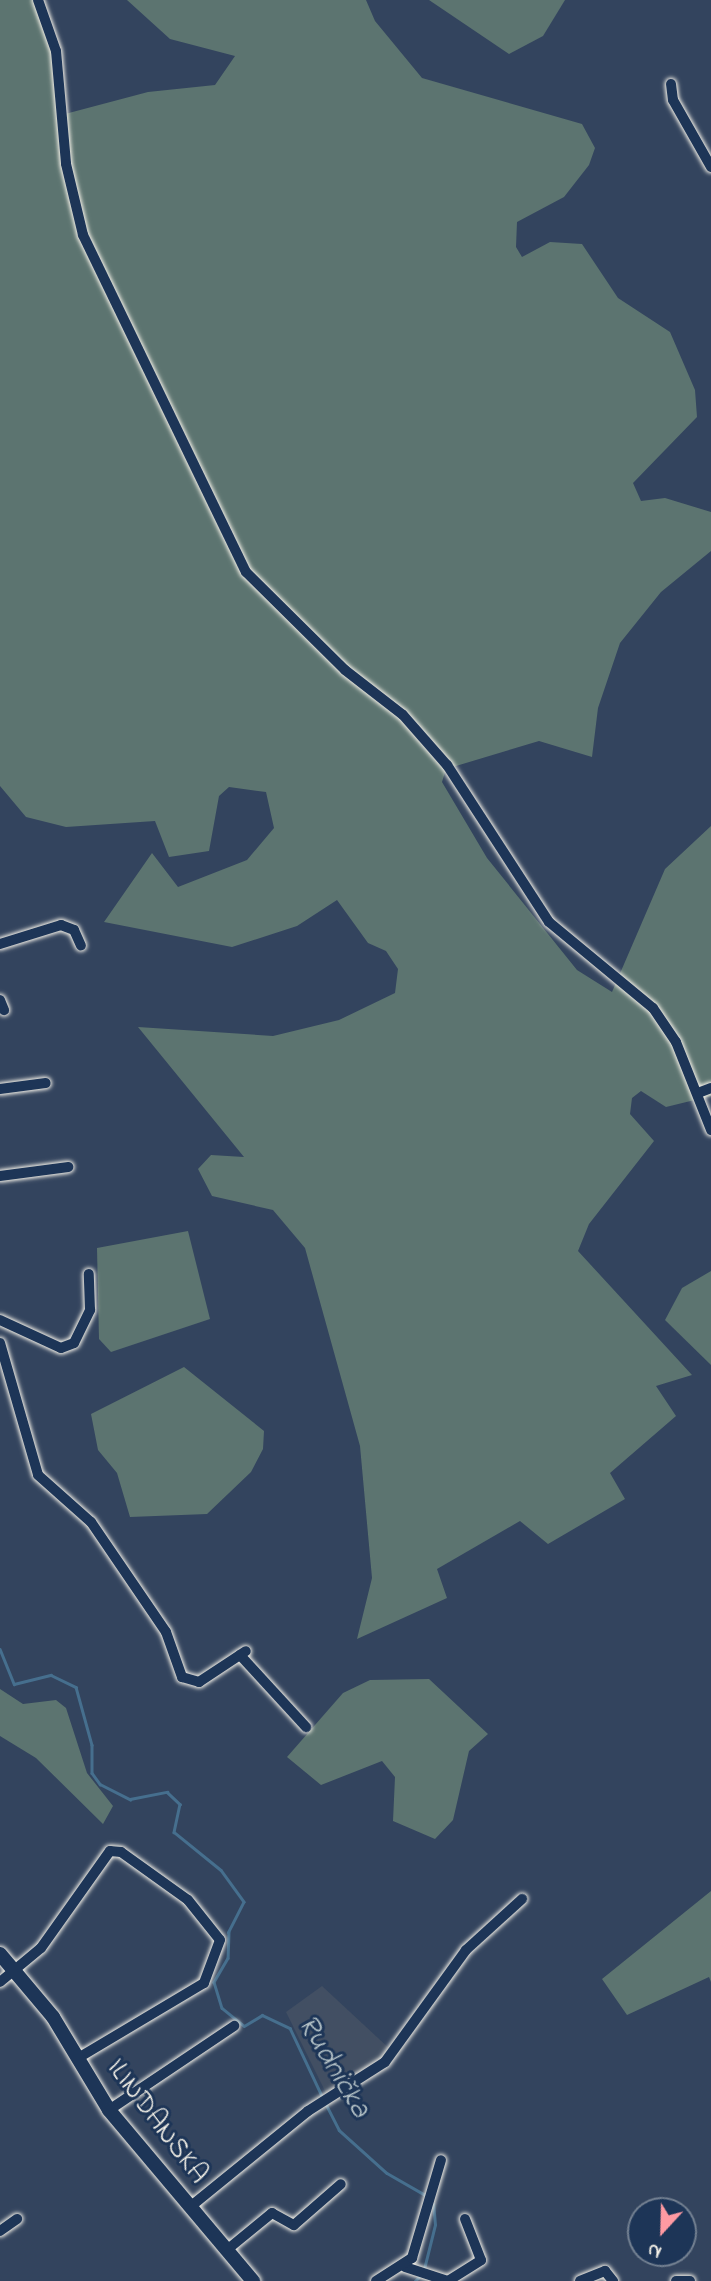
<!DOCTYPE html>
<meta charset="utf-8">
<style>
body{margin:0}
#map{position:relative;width:711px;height:2281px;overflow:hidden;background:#33445e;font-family:"Indie Flower",sans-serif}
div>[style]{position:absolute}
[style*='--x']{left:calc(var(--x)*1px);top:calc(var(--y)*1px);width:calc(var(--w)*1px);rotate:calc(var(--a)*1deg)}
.built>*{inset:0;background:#424f63}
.green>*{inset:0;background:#5c7470}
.stream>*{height:2.5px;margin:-1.25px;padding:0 1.25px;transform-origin:1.25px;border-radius:1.25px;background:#466f8e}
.roads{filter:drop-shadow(0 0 2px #f4f1e8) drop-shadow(0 0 2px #f4f1e8)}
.street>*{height:10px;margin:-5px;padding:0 5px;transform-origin:5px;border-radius:5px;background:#1d3557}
.secondary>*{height:14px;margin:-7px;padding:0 7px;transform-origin:7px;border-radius:7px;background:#1d3557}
span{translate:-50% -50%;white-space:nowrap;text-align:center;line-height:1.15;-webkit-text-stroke:6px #1d3557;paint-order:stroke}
.street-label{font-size:28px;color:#f4f1e8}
.water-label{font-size:30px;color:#b7c4c8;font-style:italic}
.north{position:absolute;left:627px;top:2197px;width:70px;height:70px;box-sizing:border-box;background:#1d3557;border:2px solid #738091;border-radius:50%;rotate:202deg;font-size:19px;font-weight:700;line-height:28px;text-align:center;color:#f4f1e8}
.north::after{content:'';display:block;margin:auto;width:24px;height:32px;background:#ff9aa2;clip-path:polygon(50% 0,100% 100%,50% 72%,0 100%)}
</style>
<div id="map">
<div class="built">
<i style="clip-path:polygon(322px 1986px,392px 2051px,327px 2095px,286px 2012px)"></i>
</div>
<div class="green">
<i style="clip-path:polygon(0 0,34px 0,62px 63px,65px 114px,148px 92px,215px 85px,235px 56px,170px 39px,127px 0,366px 0,375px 21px,422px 78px,582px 124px,595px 148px,589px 165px,564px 197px,517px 222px,516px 247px,522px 257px,550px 242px,582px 244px,618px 298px,670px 332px,695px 390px,697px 417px,633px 483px,641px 501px,665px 498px,711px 512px,711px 551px,661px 592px,620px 643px,598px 708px,592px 757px,539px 741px,446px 769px,442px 782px,487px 858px,577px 970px,612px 992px,665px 869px,711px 826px,711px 1096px,666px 1107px,641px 1091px,632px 1098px,630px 1114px,654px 1141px,589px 1224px,578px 1251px,692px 1375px,656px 1386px,676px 1416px,610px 1473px,625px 1499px,548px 1544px,520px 1521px,437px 1569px,447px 1598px,357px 1639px,372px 1578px,360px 1446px,305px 1248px,273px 1210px,212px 1196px,198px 1169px,211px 1155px,244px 1157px,138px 1027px,273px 1036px,339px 1020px,395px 993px,398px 969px,386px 951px,368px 943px,337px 900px,297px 926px,232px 947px,104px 922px,152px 853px,178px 887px,247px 860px,274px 828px,266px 792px,229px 787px,219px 796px,209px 851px,169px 857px,155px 821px,66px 827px,26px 817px,0 786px)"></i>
<i style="clip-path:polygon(429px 0,565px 0,543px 36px,509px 54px)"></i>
<i style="clip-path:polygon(188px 1231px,210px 1319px,111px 1352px,99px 1339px,97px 1248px)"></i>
<i style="clip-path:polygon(711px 1271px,711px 1365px,665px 1320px,682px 1288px)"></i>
<i style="clip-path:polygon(184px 1367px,264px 1431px,263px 1449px,251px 1472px,207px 1514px,130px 1517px,117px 1473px,98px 1450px,91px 1414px)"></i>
<i style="clip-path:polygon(429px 1679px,488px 1734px,469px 1751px,453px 1820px,435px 1839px,393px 1821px,395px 1777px,382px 1761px,321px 1785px,287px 1757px,343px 1693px,370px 1680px)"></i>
<i style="clip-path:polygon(0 1689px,23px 1704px,56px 1700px,66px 1708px,87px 1773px,113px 1806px,103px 1824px,36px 1758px,0 1736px)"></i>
<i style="clip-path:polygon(711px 1891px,711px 1982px,709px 1977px,627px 2015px,602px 1979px)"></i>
</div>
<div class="stream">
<i style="--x:0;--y:1649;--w:38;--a:68"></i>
<i style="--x:14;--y:1684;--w:38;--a:-14"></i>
<i style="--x:51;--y:1675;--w:28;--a:26"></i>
<i style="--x:76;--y:1687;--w:60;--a:74.6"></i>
<i style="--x:92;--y:1745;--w:28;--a:90"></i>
<i style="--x:92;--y:1773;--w:14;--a:54"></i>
<i style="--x:100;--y:1784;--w:34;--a:27"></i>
<i style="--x:130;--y:1799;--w:38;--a:-11"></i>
<i style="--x:167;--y:1792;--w:18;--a:43"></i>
<i style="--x:180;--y:1804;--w:29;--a:102"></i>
<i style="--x:174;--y:1832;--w:60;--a:39"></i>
<i style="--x:221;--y:1870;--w:39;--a:54"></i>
<i style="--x:244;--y:1902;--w:34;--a:117"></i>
<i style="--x:229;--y:1932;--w:26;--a:92"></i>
<i style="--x:228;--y:1958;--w:28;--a:120"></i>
<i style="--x:214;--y:1982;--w:27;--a:73"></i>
<i style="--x:222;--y:2008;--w:28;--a:39"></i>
<i style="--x:244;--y:2026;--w:21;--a:-31"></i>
<i style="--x:262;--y:2015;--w:31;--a:25"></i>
<i style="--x:290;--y:2028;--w:77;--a:64.8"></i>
<i style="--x:326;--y:2104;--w:29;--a:63"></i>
<i style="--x:339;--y:2130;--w:64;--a:41.9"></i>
<i style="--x:387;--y:2173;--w:46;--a:29.9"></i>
<i style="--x:424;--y:2269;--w:45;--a:-76"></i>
<i style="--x:435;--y:2225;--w:21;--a:-95"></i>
<i style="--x:415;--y:2281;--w:8;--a:-45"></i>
</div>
<div class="roads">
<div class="street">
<i style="--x:38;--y:0;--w:54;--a:70.6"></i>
<i style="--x:56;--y:51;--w:113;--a:84.9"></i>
<i style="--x:66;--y:164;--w:73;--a:76.5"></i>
<i style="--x:83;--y:235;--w:374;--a:64.2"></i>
<i style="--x:246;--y:572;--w:139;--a:44.7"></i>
<i style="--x:345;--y:670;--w:73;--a:37.8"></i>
<i style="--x:403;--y:715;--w:67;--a:48.7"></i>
<i style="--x:447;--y:765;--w:187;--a:57"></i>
<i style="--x:549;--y:922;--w:135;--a:39.6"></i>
<i style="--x:653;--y:1008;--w:41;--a:55.9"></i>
<i style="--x:676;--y:1042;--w:95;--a:68.3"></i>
<i style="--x:671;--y:84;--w:16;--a:83"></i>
<i style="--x:673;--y:100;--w:77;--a:60.4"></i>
<i style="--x:0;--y:944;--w:64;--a:-17.3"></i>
<i style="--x:61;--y:925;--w:14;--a:21"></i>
<i style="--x:74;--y:930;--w:17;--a:66"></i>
<i style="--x:0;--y:1000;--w:11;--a:68"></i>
<i style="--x:0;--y:1089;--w:46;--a:-7.4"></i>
<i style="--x:698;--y:1093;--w:14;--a:-21"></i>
<i style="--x:0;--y:1176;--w:69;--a:-7.5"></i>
<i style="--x:0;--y:1320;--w:67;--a:24.7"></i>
<i style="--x:61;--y:1348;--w:14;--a:-21"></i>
<i style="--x:74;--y:1343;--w:37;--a:-64"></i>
<i style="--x:90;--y:1310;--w:36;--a:-92"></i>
<i style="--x:0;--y:1343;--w:137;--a:73.9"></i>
<i style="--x:38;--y:1475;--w:71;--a:41.6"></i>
<i style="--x:91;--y:1522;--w:133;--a:55.7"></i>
<i style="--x:166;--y:1632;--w:48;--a:70.4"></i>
<i style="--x:182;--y:1677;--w:18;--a:16"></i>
<i style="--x:199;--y:1682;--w:56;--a:-33.4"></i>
<i style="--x:240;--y:1655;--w:98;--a:47.5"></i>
<i style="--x:0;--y:1982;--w:53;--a:-39.7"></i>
<i style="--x:41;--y:1948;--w:119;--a:-54.6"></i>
<i style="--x:110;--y:1851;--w:11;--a:5"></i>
<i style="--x:121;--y:1852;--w:82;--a:35.6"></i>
<i style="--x:188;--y:1900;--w:51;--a:51.3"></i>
<i style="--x:220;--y:1940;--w:46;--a:110.4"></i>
<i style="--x:204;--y:1983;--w:147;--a:149.2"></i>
<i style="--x:109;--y:2110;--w:151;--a:-33.9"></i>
<i style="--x:190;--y:2207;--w:152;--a:-39.1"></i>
<i style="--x:308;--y:2111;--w:91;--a:-32.5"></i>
<i style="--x:385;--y:2062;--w:138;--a:-54.1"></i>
<i style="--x:466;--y:1950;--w:76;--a:-42.3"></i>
<i style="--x:0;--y:2231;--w:21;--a:-35"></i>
<i style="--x:228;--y:2249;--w:57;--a:-39.3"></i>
<i style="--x:272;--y:2213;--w:25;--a:29"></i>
<i style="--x:294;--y:2225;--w:62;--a:-41.1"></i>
<i style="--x:405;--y:2267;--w:45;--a:18"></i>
<i style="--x:376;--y:2281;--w:43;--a:-32.6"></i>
<i style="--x:412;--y:2258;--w:102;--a:-73.5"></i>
<i style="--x:448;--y:2281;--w:39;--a:-32"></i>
<i style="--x:481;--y:2260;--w:44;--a:-111.3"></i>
<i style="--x:580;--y:2281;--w:27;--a:-22"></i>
<i style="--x:605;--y:2271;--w:13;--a:51"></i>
<i style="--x:676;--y:2281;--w:14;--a:0"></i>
</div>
<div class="secondary">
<i style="--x:0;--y:1954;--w:82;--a:49.9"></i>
<i style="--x:53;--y:2017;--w:109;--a:58.9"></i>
<i style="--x:109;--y:2110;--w:224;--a:49.9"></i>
</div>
</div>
<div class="street-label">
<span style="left:156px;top:2122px;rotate:53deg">ILINDANSKA</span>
</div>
<div class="water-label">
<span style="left:333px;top:2067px;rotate:59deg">Rudnička</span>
</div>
<div class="north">N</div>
</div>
